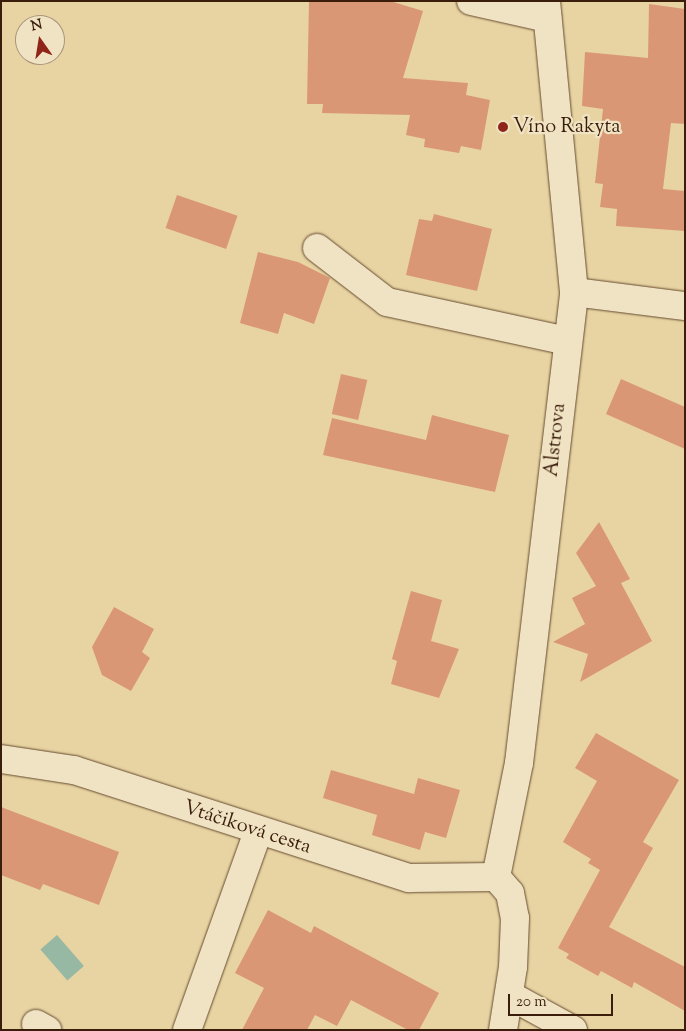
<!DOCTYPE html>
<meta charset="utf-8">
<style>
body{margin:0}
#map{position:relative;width:686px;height:1031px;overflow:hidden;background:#e8d4a2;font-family:"Sorts Mill Goudy",serif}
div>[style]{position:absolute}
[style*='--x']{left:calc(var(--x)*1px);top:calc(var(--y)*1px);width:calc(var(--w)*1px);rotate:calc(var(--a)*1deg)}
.water>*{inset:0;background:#97b8a3;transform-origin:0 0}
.building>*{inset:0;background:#da9775;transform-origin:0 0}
.roads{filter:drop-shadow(0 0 1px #664b31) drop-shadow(0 0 1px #664b31)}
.minor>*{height:28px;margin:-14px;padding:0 14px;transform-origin:14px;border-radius:14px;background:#f0e3c3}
.dots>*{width:14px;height:14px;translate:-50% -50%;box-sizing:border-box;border:2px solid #f0e3c3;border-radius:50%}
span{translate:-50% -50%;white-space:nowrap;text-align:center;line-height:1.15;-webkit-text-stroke:4.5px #f0e3c3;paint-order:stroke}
.poi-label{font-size:20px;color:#3a1d0b}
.left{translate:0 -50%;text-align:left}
.street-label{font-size:20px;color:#3a1d0b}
.frame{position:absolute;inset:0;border:2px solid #3a1d0b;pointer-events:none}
.north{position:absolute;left:15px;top:15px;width:50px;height:50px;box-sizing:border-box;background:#f0e3c3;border:1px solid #a79479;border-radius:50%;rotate:347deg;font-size:14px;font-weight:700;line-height:20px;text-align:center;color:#3a1d0b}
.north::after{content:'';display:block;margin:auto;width:18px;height:22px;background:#8f2418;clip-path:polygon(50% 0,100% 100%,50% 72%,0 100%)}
.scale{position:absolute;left:508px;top:994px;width:105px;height:22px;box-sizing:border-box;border:2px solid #3a1d0b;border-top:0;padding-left:6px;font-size:15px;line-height:18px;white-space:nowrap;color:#3a1d0b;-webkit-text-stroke:4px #f0e3c3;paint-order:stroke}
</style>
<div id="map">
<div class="water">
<i style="left:57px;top:935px;width:41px;height:22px;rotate:49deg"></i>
</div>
<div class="building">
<i style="clip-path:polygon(309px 1px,390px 1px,423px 11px,403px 78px,468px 83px,466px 95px,490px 100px,481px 150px,461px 146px,459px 153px,424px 147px,425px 139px,406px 135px,410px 115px,322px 113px,323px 104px,307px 104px)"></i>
<i style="clip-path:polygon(649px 4px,685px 9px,685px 124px,671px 123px,663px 189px,685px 191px,685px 231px,616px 226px,617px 209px,600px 207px,603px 184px,595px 183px,603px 109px,582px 106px,585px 52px,648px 58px)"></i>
<i style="left:177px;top:195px;width:64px;height:35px;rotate:19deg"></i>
<i style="clip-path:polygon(434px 214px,492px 229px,477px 291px,406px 275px,419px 219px,432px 221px)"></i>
<i style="clip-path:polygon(258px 252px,298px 262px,330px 278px,314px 324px,284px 313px,278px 334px,240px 323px)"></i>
<i style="left:341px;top:374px;width:27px;height:41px;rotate:13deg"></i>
<i style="clip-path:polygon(621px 379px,685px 407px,685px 449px,606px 414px)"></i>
<i style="clip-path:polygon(432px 415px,509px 435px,495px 492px,323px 455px,332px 418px,426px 440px)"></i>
<i style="clip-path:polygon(599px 522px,630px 579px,621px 583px,652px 641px,580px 682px,588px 654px,553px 642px,585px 624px,572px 598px,596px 586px,576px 553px)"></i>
<i style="clip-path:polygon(411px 591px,442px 600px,431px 641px,459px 649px,439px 698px,391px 684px,397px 661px,392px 659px)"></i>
<i style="clip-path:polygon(114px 607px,154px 629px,142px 652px,150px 658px,131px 691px,102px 675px,92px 647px)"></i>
<i style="clip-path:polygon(596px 733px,679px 780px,643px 842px,653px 848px,609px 927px,685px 967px,685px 1011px,634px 982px,632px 988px,601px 971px,598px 976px,566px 958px,569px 954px,558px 948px,600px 870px,588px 863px,591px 859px,563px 842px,597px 781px,575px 768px)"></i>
<i style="clip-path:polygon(331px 770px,414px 794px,418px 778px,460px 790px,446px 838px,425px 832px,420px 850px,372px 835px,377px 815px,323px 798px)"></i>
<i style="clip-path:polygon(1px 807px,119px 852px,99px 905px,43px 884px,40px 890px,1px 875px)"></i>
<i style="clip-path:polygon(268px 910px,311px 933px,314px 926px,439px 993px,419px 1030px,408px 1030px,351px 1000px,337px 1026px,315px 1015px,307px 1030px,242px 1030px,264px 988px,235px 973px)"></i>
</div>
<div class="roads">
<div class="minor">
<i style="--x:471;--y:1;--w:78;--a:12.6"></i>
<i style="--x:317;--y:248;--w:88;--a:37.6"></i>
<i style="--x:387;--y:302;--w:185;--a:12.2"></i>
<i style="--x:574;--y:292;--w:112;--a:7.2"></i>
<i style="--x:1;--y:759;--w:74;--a:8.6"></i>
<i style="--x:74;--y:770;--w:352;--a:17.9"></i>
<i style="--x:409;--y:878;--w:87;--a:-0.7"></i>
<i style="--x:496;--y:877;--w:116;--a:-78.6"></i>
<i style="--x:519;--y:763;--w:474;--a:-83.3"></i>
<i style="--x:574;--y:292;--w:292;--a:-95.5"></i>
<i style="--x:496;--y:877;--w:21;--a:49"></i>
<i style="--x:510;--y:893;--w:25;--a:79"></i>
<i style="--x:515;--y:918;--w:49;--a:92.3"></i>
<i style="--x:513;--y:967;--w:64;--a:99"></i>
<i style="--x:509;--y:995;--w:73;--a:28.7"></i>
<i style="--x:36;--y:1024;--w:13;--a:29"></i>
<i style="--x:187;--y:1030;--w:210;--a:-70.3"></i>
</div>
</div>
<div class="dots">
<i style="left:503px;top:127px;background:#8f2418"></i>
</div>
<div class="poi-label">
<span class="left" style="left:513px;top:127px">Víno Rakyta</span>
</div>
<div class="street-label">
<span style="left:556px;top:440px;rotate:-84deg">Alstrova</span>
<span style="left:247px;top:828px;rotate:18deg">Vtáčiková cesta</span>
</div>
<div class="frame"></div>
<div class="north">N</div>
<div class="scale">20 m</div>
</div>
